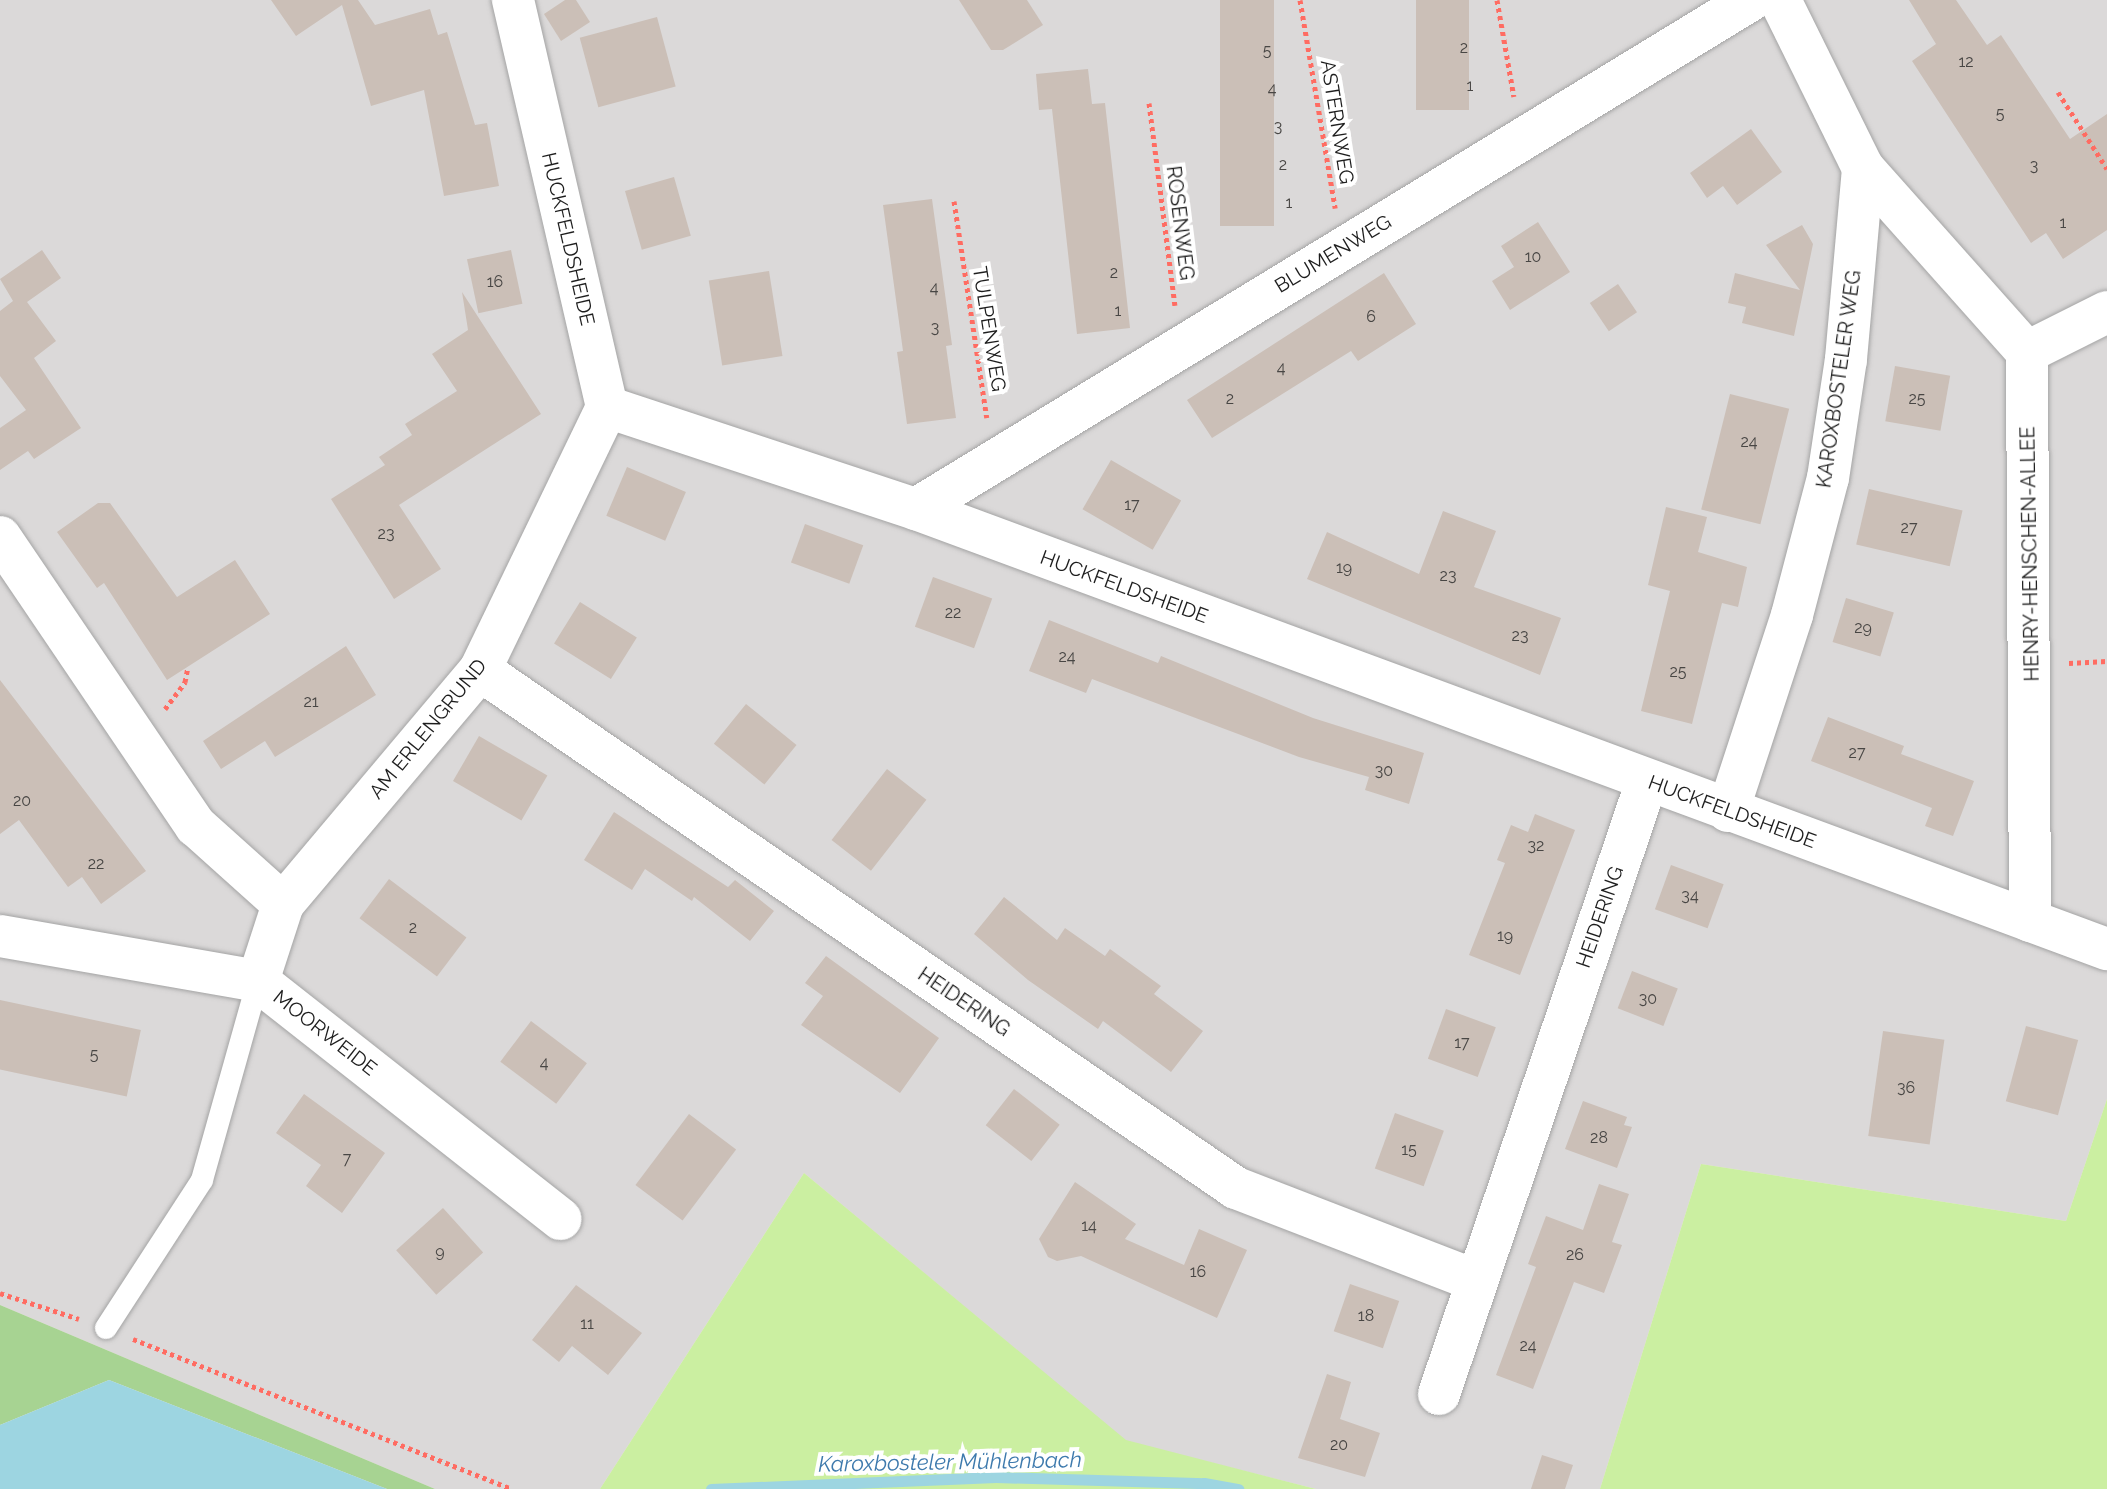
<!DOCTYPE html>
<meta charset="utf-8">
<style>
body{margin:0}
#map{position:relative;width:2107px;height:1489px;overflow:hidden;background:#efeae1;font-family:Raleway,sans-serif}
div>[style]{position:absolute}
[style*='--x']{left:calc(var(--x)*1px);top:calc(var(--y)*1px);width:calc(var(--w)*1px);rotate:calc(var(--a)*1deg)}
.residential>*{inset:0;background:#dbd9d9}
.grass>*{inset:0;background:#cbefa1}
.forest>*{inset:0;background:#a7d392}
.water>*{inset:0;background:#9dd5e1}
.stream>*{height:11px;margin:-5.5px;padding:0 5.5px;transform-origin:5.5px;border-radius:5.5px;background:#9dd5e1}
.building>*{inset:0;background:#cbbfb7;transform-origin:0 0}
.path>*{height:5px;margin-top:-2.5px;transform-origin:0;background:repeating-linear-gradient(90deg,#ff6c62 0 4px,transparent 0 8px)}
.roads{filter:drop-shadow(0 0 2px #a4a4a4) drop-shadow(0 0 2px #a4a4a4)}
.lane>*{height:22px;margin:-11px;padding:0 11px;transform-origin:11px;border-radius:11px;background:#fff}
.street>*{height:42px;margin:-21px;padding:0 21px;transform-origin:21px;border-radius:21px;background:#fff}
span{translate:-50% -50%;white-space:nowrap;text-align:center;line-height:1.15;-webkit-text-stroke:8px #fff;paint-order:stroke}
.number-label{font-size:16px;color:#484644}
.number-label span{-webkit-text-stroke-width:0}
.street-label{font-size:20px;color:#1d1d1d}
.water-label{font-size:22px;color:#3e7aad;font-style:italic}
</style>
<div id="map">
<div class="residential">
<i style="clip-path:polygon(0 0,2107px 0,2107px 1099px,2066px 1221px,1701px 1164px,1600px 1489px,1316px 1489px,1126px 1441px,804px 1173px,600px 1489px,435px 1489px,0 1305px)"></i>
</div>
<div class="grass">
<i style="clip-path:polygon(2107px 1099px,2107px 1489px,1600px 1489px,1701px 1164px,2066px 1221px)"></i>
<i style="clip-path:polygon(804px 1173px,1126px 1440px,1316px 1489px,600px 1489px)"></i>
</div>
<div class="forest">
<i style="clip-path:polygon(0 1305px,435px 1489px,387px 1489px,109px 1380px,0 1425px)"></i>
</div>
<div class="water">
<i style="clip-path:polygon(109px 1380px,387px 1489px,0 1489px,0 1425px)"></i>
</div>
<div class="stream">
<i style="--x:711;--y:1489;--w:285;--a:-2.4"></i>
<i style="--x:996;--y:1477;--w:208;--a:1.7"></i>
<i style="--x:1204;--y:1483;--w:35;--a:10"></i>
</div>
<div class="building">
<i style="clip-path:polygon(271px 0,358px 0,375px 25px,430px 9px,438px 35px,447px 32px,475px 125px,487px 123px,499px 186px,444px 196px,424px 90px,371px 106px,342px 5px,296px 36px)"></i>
<i style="clip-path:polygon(565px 0,576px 0,590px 22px,561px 41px,544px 14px)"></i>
<i style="clip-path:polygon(959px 0,1027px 0,1043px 25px,1003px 50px,991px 50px)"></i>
<i style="left:1220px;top:0;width:54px;height:226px"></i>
<i style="left:1416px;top:0;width:53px;height:110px"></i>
<i style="clip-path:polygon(1909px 0,1956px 0,1987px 45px,2001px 35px,2070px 139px,2107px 114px,2107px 230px,2063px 259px,2046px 233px,2031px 243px,1912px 61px,1936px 44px)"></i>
<i style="left:657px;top:17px;width:72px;height:80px;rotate:75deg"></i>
<i style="clip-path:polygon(1088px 69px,1092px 104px,1105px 103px,1130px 328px,1077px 334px,1052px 109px,1039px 110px,1036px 74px)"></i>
<i style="clip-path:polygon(1751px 129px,1782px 172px,1737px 205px,1723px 186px,1707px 198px,1690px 173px)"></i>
<i style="left:674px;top:177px;width:61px;height:51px;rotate:74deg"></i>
<i style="clip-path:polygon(932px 199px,952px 345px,946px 346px,956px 418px,907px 424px,897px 352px,903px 351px,883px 205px)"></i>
<i style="clip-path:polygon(1538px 222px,1570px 272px,1510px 310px,1492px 281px,1514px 267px,1501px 246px)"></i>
<i style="clip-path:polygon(1802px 225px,1813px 244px,1794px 336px,1742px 323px,1746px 307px,1728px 303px,1735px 273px,1800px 290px,1766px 245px)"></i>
<i style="clip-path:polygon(42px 250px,61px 278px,27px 302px,56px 341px,34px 358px,81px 428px,34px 459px,28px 451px,0 470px,0 428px,26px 410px,0 376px,0 311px,13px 301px,0 279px)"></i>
<i style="left:511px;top:250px;width:55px;height:45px;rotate:78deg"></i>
<i style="left:769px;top:271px;width:86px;height:61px;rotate:81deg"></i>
<i style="clip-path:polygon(1384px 273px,1416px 324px,1358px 361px,1351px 351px,1212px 438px,1187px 400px)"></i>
<i style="left:1618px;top:284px;width:34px;height:34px;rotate:56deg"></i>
<i style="clip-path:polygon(462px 292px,541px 414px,399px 505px,441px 569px,394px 599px,331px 499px,385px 465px,379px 457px,412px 435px,405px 424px,457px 391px,432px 354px,468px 330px)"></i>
<i style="left:1895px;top:366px;width:56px;height:56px;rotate:10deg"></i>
<i style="left:1730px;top:394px;width:61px;height:119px;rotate:14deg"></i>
<i style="left:1111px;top:460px;width:81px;height:57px;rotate:30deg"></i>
<i style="left:627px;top:467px;width:64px;height:53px;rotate:23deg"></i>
<i style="left:1869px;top:489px;width:96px;height:57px;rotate:13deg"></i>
<i style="clip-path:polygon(98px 503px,110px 503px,177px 597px,235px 560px,270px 614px,167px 680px,104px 583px,97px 588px,57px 532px)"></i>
<i style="clip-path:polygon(1666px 507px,1707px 517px,1698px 552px,1747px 567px,1738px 607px,1722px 603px,1692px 724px,1641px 711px,1670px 591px,1648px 585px)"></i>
<i style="clip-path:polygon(1443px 511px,1496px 531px,1474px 587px,1561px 618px,1540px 675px,1307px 579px,1327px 532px,1419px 574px)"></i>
<i style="left:805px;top:524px;width:62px;height:41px;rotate:20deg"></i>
<i style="left:933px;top:577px;width:63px;height:53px;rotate:20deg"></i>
<i style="left:1846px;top:598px;width:50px;height:46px;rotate:17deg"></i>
<i style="left:580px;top:602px;width:67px;height:49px;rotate:32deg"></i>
<i style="clip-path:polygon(1049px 620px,1158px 663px,1161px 656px,1313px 718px,1424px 753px,1409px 804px,1365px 790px,1369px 777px,1299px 757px,1092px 679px,1086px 693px,1029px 671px)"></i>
<i style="clip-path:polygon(346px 646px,376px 695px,275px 757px,265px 741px,221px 769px,203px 741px)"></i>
<i style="clip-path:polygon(0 680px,146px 871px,101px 904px,82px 877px,68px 887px,19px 820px,0 834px)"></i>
<i style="left:746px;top:704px;width:65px;height:51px;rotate:39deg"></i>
<i style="clip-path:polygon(1828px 717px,1904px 746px,1901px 754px,1974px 781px,1953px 836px,1925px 826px,1932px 808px,1811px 761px)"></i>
<i style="left:479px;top:736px;width:79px;height:52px;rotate:30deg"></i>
<i style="left:887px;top:769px;width:50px;height:90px;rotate:38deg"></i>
<i style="clip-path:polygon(614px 812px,728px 887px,735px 880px,774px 911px,750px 941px,694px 897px,692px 901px,645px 869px,632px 890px,584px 860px)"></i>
<i style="clip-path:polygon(1535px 814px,1575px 830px,1520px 975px,1469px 955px,1505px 863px,1497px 860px,1511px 825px,1528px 832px)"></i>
<i style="left:1671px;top:865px;width:56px;height:47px;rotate:20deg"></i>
<i style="left:389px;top:879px;width:97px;height:49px;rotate:37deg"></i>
<i style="clip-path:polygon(1004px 897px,1057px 940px,1065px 928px,1105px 956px,1110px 949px,1161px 986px,1154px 994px,1203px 1031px,1171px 1072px,1103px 1021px,1098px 1029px,1028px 980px,974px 934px)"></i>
<i style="clip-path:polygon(826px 956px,939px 1038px,900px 1093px,801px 1025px,823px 996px,805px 983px)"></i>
<i style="left:1632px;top:971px;width:49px;height:40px;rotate:21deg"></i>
<i style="left:0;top:1000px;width:144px;height:68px;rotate:12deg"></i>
<i style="left:1446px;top:1009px;width:53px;height:53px;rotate:20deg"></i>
<i style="left:531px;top:1021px;width:70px;height:51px;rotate:37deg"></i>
<i style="left:2026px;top:1026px;width:54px;height:78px;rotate:15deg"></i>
<i style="left:1883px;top:1031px;width:62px;height:106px;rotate:8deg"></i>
<i style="left:1014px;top:1089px;width:58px;height:46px;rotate:38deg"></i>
<i style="clip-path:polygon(304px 1094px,385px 1153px,342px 1213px,306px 1186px,321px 1165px,276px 1133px)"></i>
<i style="clip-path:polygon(1583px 1101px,1627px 1117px,1624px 1125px,1632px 1127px,1617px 1168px,1565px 1149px)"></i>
<i style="left:1395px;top:1113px;width:52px;height:59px;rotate:20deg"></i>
<i style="left:689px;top:1114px;width:59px;height:89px;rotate:37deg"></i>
<i style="clip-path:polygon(1075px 1182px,1136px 1224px,1125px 1239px,1184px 1265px,1199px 1229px,1247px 1250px,1217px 1318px,1081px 1256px,1057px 1261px,1048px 1257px,1039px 1239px)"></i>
<i style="clip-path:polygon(1599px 1184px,1629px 1194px,1612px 1242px,1622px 1245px,1604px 1293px,1574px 1282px,1533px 1389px,1496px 1375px,1536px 1267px,1528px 1264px,1546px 1216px,1583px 1230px)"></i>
<i style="left:443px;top:1208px;width:60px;height:63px;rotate:48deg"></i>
<i style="left:1350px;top:1284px;width:52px;height:50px;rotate:19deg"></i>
<i style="clip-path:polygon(576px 1285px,642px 1333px,608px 1375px,572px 1346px,559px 1362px,532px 1340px)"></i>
<i style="clip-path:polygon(1327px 1374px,1351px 1382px,1340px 1419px,1380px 1433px,1365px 1477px,1298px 1458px)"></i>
<i style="clip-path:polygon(1542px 1455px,1573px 1465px,1565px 1489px,1531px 1489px)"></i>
</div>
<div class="path">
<i style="--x:1300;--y:0;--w:211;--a:80.4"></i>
<i style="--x:1497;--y:0;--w:98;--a:80.1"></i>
<i style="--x:2058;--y:92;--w:91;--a:57.5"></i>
<i style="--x:1149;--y:103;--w:204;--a:82.7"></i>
<i style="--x:954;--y:201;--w:219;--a:81.4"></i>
<i style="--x:2069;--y:663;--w:38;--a:-3"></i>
<i style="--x:165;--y:709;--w:34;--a:-53"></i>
<i style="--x:185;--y:682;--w:15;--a:-79"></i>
<i style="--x:0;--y:1293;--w:83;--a:18.2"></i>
<i style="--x:133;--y:1339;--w:407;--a:21.6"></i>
</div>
<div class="roads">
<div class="lane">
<i style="--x:106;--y:1328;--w:176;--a:-57"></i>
<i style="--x:202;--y:1180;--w:207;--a:-74.3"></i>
</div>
<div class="street">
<i style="--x:513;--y:0;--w:418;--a:77"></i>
<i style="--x:1863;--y:168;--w:246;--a:48.3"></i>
<i style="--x:2027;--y:352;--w:569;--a:89.7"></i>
<i style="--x:2027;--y:352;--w:89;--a:-26.6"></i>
<i style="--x:607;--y:407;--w:325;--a:18.3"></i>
<i style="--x:916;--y:509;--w:1270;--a:20.28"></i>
<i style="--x:916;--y:509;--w:978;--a:-31.37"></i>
<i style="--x:0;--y:537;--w:349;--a:55.9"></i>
<i style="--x:196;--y:826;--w:117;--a:41.9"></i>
<i style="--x:480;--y:670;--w:916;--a:34.42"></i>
<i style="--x:1236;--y:1188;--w:256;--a:21.1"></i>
<i style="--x:1728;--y:811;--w:206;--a:-71.9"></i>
<i style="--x:1792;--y:615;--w:142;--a:-75.3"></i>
<i style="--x:1828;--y:478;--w:120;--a:-81.4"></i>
<i style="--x:1846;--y:359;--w:192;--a:-84.9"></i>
<i style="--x:1863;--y:168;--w:187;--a:-116.3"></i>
<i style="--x:0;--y:936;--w:262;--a:9.9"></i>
<i style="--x:258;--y:981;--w:385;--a:38.2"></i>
<i style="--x:258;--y:981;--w:81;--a:-72"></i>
<i style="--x:283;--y:904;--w:306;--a:-49.9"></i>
<i style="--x:480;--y:670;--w:292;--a:-64.2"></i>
<i style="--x:1439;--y:1394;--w:647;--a:-71.26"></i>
</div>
</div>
<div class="number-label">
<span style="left:1464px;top:48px">2</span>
<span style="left:1267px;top:51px">5</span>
<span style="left:1966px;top:62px">12</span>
<span style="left:1470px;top:86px">1</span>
<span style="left:1272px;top:89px">4</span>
<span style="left:2000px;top:114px">5</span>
<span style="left:1278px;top:127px">3</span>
<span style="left:1283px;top:165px">2</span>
<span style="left:2034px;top:166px">3</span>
<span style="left:1289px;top:203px">1</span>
<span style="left:2063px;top:223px">1</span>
<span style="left:1533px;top:257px">10</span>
<span style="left:1114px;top:273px">2</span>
<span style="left:495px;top:282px">16</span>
<span style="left:934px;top:288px">4</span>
<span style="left:1118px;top:311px">1</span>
<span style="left:1371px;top:317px">6</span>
<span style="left:935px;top:328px">3</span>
<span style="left:1281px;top:368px">4</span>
<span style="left:1230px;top:399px">2</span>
<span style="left:1917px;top:399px">25</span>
<span style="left:1749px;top:442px">24</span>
<span style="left:1132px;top:505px">17</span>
<span style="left:1909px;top:528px">27</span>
<span style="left:386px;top:534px">23</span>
<span style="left:1344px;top:568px">19</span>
<span style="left:1448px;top:576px">23</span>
<span style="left:953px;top:613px">22</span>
<span style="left:1863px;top:628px">29</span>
<span style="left:1520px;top:636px">23</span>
<span style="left:1067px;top:657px">24</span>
<span style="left:1678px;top:672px">25</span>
<span style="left:311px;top:702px">21</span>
<span style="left:1857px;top:753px">27</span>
<span style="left:1384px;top:771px">30</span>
<span style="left:22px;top:801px">20</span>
<span style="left:1536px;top:846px">32</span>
<span style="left:96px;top:864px">22</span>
<span style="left:1690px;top:896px">34</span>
<span style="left:413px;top:928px">2</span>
<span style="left:1505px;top:936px">19</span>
<span style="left:1648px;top:999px">30</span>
<span style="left:1462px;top:1043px">17</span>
<span style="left:94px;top:1055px">5</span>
<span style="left:544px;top:1063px">4</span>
<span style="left:1906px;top:1088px">36</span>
<span style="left:1599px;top:1138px">28</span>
<span style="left:1409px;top:1150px">15</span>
<span style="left:347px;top:1159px">7</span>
<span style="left:1089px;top:1226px">14</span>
<span style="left:440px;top:1252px">9</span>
<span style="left:1575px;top:1255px">26</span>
<span style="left:1198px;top:1272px">16</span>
<span style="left:1366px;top:1316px">18</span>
<span style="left:587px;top:1324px">11</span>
<span style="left:1528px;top:1346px">24</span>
<span style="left:1339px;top:1445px">20</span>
</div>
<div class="street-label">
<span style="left:1337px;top:122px;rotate:81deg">ASTERNWEG</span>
<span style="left:1180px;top:223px;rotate:83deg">ROSENWEG</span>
<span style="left:568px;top:239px;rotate:77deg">HUCKFELDSHEIDE</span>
<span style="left:1333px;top:254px;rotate:-31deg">BLUMENWEG</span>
<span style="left:989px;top:329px;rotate:81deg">TULPENWEG</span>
<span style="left:1839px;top:379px;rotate:-82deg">KAROXBOSTELER WEG</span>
<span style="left:2030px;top:554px;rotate:-91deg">HENRY-HENSCHEN-ALLEE</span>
<span style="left:1124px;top:587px;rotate:20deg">HUCKFELDSHEIDE</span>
<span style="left:428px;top:729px;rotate:-51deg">AM ERLENGRUND</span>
<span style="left:1732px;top:812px;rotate:20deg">HUCKFELDSHEIDE</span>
<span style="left:1600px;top:917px;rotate:-71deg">HEIDERING</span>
<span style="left:964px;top:1002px;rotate:34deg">HEIDERING</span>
<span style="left:325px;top:1033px;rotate:38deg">MOORWEIDE</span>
</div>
<div class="water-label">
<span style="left:950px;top:1462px;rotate:-1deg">Karoxbosteler Mühlenbach</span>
</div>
</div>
